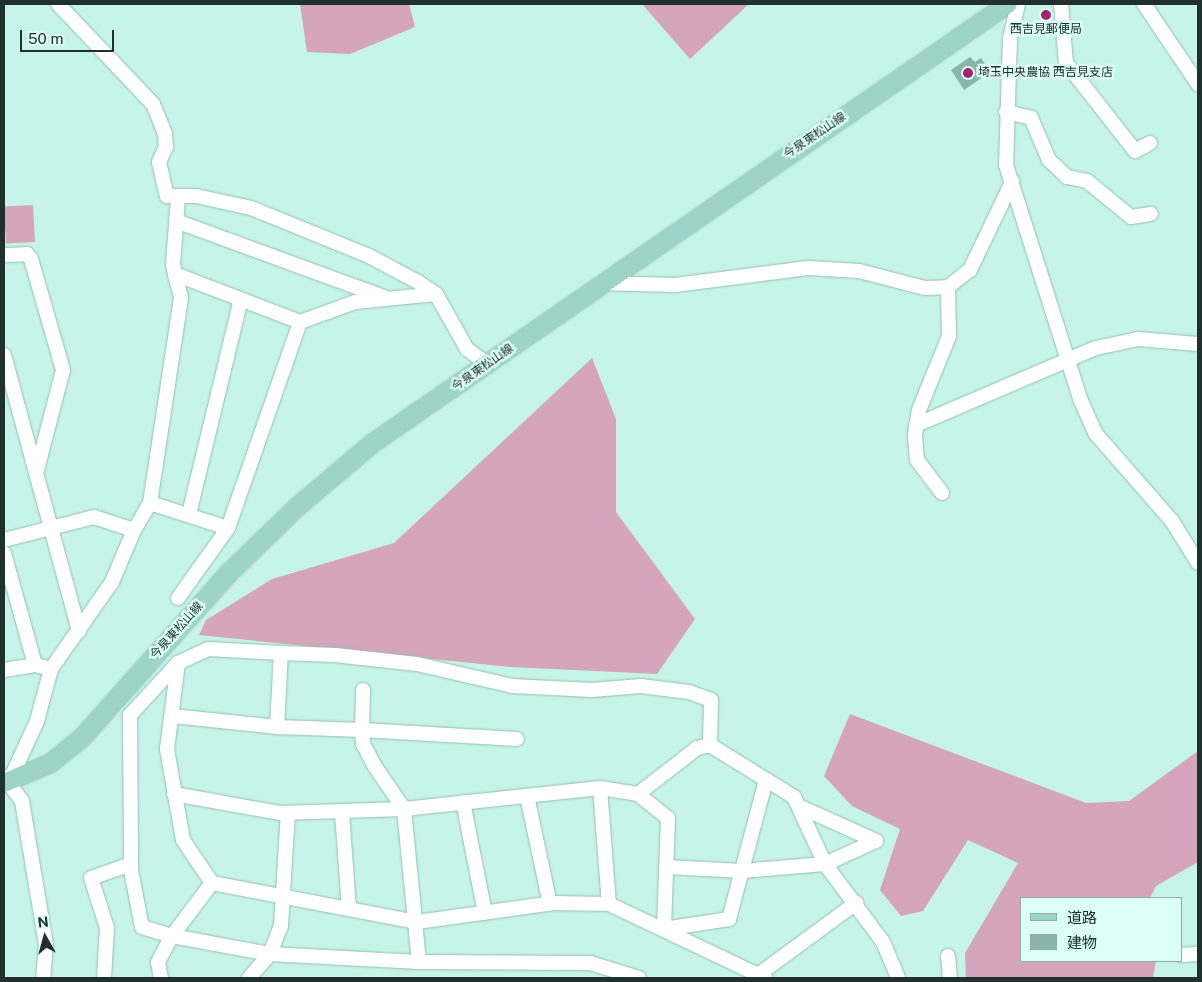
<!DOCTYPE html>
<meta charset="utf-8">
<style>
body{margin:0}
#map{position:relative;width:1202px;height:982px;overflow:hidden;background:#c7f4e8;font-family:"Public Sans","Noto Sans JP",sans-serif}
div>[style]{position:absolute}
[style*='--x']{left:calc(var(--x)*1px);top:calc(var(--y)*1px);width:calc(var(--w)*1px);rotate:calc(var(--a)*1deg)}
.forest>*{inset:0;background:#d4a5bb;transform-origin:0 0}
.building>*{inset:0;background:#8ab5aa}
.roads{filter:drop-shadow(0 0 1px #95c0b5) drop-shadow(0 0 1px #95c0b5)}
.minor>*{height:14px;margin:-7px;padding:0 7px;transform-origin:7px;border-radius:7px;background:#fff}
.major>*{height:18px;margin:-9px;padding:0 9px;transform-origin:9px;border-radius:9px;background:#9ed4c8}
.dots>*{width:14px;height:14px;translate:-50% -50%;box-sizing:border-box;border:2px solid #dbfff5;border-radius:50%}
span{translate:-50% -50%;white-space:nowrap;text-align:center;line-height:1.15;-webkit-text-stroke:4.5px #dbfff5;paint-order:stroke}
.poi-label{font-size:12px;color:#20312d}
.left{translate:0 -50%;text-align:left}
.street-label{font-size:12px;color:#20312d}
.frame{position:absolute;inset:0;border:5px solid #20312d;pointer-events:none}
.legend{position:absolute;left:1020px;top:897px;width:162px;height:65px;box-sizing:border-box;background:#dbfff5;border:1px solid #90ada5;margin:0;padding:6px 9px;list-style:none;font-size:15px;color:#20312d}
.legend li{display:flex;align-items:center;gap:10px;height:25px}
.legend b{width:25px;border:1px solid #90ada5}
.north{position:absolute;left:20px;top:912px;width:50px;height:50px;-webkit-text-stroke:4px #dbfff5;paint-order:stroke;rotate:353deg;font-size:14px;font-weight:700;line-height:20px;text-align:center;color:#20312d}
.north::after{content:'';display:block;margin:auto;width:18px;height:22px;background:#20312d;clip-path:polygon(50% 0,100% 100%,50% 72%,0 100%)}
.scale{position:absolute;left:20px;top:30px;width:94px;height:22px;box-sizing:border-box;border:2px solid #20312d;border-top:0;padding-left:6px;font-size:15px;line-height:18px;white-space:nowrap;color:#20312d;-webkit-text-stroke:4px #dbfff5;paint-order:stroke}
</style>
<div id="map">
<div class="forest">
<i style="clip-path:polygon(300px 4px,409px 4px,415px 27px,350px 54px,307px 52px)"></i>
<i style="clip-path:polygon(642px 4px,749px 4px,690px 59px)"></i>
<i style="left:33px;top:205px;width:37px;height:29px;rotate:87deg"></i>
<i style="clip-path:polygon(592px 358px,616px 419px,616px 512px,695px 619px,657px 674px,511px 667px,199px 635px,206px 620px,272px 579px,394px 543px)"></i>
<i style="clip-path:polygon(850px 714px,1086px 803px,1129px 801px,1198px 751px,1198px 862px,1156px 886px,1150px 898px,1021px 898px,1021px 961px,1156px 961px,1153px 978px,966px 978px,965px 953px,1018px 863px,968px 840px,923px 911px,901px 916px,880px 890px,900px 829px,852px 806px,824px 776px)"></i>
</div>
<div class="building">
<i style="clip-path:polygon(970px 57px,975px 62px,981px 58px,987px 67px,983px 70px,986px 75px,964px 90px,951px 70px)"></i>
</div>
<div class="roads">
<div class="minor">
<i style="--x:58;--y:4;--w:138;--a:46.5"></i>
<i style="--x:153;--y:104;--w:32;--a:68"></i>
<i style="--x:165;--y:134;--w:13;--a:86"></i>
<i style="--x:166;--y:147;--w:17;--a:115"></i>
<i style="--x:159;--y:162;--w:35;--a:77"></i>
<i style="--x:167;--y:196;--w:29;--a:0"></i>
<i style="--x:196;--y:196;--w:56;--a:12.3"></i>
<i style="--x:251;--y:208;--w:127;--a:22.1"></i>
<i style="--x:369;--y:256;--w:55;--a:28"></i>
<i style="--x:418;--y:282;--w:22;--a:34"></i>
<i style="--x:436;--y:294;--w:63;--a:60.6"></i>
<i style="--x:467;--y:349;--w:26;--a:37"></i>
<i style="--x:1018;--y:4;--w:36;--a:103"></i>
<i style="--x:1010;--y:39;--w:126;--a:91.8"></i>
<i style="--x:1006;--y:165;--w:248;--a:72.4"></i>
<i style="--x:1081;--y:401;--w:36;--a:66"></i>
<i style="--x:1096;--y:434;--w:116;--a:48.9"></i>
<i style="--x:1172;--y:521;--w:49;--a:58.2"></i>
<i style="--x:1061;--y:4;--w:59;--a:85.2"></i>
<i style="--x:1066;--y:63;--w:112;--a:51.9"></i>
<i style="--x:1135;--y:151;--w:17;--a:-28"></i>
<i style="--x:1144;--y:4;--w:97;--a:56"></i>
<i style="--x:1006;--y:112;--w:26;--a:13"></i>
<i style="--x:1031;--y:118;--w:46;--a:66.8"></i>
<i style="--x:1049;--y:160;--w:25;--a:43"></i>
<i style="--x:1067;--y:177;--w:20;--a:11"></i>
<i style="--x:1087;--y:181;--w:57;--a:39.3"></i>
<i style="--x:1131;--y:217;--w:20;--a:-9"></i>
<i style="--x:178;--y:198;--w:66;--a:94.3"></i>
<i style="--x:173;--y:264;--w:10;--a:79"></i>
<i style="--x:175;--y:274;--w:134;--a:21"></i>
<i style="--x:300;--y:322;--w:59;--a:-20"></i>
<i style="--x:355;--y:302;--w:81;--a:-5.6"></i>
<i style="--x:176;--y:221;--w:221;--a:20.1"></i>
<i style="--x:4;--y:255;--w:23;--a:-2"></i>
<i style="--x:27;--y:254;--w:6;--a:51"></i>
<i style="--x:31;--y:259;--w:116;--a:73.9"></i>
<i style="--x:63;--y:370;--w:103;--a:104.6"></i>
<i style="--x:601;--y:283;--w:74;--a:1.5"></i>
<i style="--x:675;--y:285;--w:134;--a:-7.3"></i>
<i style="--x:808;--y:268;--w:51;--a:3.4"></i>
<i style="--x:859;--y:271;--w:68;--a:14.4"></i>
<i style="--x:925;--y:288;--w:23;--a:-2"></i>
<i style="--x:948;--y:287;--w:28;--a:-38"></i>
<i style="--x:970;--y:270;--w:98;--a:-64.5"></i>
<i style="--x:4;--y:355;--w:286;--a:74.8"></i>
<i style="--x:916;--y:425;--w:196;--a:-23.2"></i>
<i style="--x:1096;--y:348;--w:43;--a:-12.1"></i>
<i style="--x:1138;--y:339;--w:60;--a:4.8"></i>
<i style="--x:942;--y:493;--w:41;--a:-127.1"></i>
<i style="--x:917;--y:460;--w:25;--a:-95"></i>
<i style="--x:915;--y:435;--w:25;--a:-81"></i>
<i style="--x:919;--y:410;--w:80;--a:-67.9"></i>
<i style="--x:949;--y:336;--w:49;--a:-91.2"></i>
<i style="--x:150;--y:503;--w:82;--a:17.8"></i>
<i style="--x:228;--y:528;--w:86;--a:125.5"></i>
<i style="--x:189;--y:514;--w:221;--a:-76.4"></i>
<i style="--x:228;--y:528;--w:218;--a:-70.7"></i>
<i style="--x:134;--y:530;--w:31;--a:-59"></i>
<i style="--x:150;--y:503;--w:208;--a:-81.4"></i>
<i style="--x:181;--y:297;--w:24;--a:-105"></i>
<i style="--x:4;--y:540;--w:93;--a:-14.3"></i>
<i style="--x:94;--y:517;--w:42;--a:18"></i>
<i style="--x:134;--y:530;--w:56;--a:112.9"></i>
<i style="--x:112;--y:582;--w:106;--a:125"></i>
<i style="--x:51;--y:669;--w:54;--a:105.1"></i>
<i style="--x:37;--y:721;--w:67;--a:114.7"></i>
<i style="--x:4;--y:553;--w:116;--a:74.5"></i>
<i style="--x:35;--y:665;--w:16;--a:14"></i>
<i style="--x:178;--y:663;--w:33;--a:-25"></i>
<i style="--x:208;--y:649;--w:73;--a:3.1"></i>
<i style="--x:4;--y:670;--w:31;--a:-9"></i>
<i style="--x:363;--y:690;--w:40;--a:91.4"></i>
<i style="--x:362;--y:730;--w:155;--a:3.3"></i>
<i style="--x:173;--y:716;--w:105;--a:6"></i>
<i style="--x:277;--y:727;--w:85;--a:2"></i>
<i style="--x:362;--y:730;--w:14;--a:86"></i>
<i style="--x:363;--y:744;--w:24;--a:62"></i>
<i style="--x:374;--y:765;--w:53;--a:55.7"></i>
<i style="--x:404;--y:809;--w:154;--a:84.4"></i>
<i style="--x:277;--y:727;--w:74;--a:-86.9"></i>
<i style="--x:281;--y:653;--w:54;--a:2.1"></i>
<i style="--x:335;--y:655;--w:82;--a:6.3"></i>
<i style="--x:417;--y:664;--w:98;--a:13"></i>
<i style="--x:512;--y:686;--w:80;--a:2.9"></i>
<i style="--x:592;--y:690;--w:49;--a:-4.7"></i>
<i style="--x:641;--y:686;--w:48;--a:7.1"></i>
<i style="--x:689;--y:692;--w:23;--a:20"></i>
<i style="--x:711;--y:700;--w:45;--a:91.3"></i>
<i style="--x:4;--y:777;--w:30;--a:53"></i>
<i style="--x:22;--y:801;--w:146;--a:80.5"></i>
<i style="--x:46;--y:945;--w:33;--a:95"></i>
<i style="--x:600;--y:788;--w:116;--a:85.6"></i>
<i style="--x:174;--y:794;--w:108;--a:10.2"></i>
<i style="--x:280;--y:813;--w:124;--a:-1.8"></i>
<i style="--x:404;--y:809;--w:197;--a:-6.1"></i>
<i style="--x:600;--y:788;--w:38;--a:9"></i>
<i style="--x:638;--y:794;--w:38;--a:39"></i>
<i style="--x:668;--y:818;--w:111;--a:92.1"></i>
<i style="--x:638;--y:794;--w:75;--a:-37.9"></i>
<i style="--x:697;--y:748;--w:13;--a:-13"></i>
<i style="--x:710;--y:745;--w:99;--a:31.8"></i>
<i style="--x:794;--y:797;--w:74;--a:65.2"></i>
<i style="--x:825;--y:864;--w:97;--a:53.4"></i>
<i style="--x:883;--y:942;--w:39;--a:67"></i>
<i style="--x:527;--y:796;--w:110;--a:78"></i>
<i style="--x:463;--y:802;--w:113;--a:78.8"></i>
<i style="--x:342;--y:813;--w:96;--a:85.8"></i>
<i style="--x:666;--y:867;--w:76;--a:3"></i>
<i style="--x:742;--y:871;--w:83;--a:-4.8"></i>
<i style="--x:825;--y:864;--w:56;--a:-24.3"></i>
<i style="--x:876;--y:841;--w:80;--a:-155.7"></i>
<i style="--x:212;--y:883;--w:209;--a:10.8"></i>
<i style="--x:417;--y:922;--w:138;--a:-7.9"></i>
<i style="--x:554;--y:903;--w:55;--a:1"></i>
<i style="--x:609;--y:904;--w:173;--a:25.4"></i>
<i style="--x:664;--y:929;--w:66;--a:-8.7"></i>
<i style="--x:729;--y:919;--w:144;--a:-75.1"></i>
<i style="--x:1181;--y:955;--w:17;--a:-3"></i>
<i style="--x:948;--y:956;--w:22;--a:85"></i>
<i style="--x:758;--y:975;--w:122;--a:-36.3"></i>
<i style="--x:104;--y:978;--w:50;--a:-86.6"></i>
<i style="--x:107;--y:928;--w:52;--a:-107.7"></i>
<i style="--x:91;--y:878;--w:42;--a:-19.3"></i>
<i style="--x:161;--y:978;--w:16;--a:-101"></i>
<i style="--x:158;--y:962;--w:30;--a:-62"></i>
<i style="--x:172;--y:936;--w:66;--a:-53"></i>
<i style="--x:212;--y:883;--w:52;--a:-124"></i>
<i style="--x:183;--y:840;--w:92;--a:-100"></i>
<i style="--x:167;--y:749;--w:87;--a:-82.7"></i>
<i style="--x:178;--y:663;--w:71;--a:132.7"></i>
<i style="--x:130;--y:715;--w:155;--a:89.6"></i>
<i style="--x:131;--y:870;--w:58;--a:79.1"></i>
<i style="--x:142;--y:927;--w:31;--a:17"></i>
<i style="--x:172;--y:936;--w:100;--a:10.4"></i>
<i style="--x:270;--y:954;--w:149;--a:3.1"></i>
<i style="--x:419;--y:962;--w:171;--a:0.3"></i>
<i style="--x:590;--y:963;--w:51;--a:17"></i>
<i style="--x:249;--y:978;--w:32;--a:-49"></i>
<i style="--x:270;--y:954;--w:30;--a:-69"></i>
<i style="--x:281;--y:926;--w:113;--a:-86.5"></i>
</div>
<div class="major">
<i style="--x:4;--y:783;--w:51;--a:-23.1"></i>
<i style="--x:51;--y:763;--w:38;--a:-39"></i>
<i style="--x:81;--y:739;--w:221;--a:-48.3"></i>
<i style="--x:228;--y:574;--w:95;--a:-44.1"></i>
<i style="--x:296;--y:508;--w:101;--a:-40.2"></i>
<i style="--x:373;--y:443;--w:772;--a:-34.66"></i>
</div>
</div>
<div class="dots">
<i style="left:1046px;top:15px;background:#a52372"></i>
<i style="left:968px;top:73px;background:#a52372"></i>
</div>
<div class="poi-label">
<span style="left:1046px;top:30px">西吉見郵便局</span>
<span class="left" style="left:978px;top:73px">埼玉中央農協 西吉見支店</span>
</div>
<div class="street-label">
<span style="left:815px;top:136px;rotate:-34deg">今泉東松山線</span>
<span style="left:483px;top:368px;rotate:-35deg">今泉東松山線</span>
<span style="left:177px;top:631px;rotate:-48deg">今泉東松山線</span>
</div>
<div class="frame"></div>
<ul class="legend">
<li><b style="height:6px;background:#9ed4c8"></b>道路</li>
<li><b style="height:14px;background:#8ab5aa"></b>建物</li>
</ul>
<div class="north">N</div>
<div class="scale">50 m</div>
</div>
